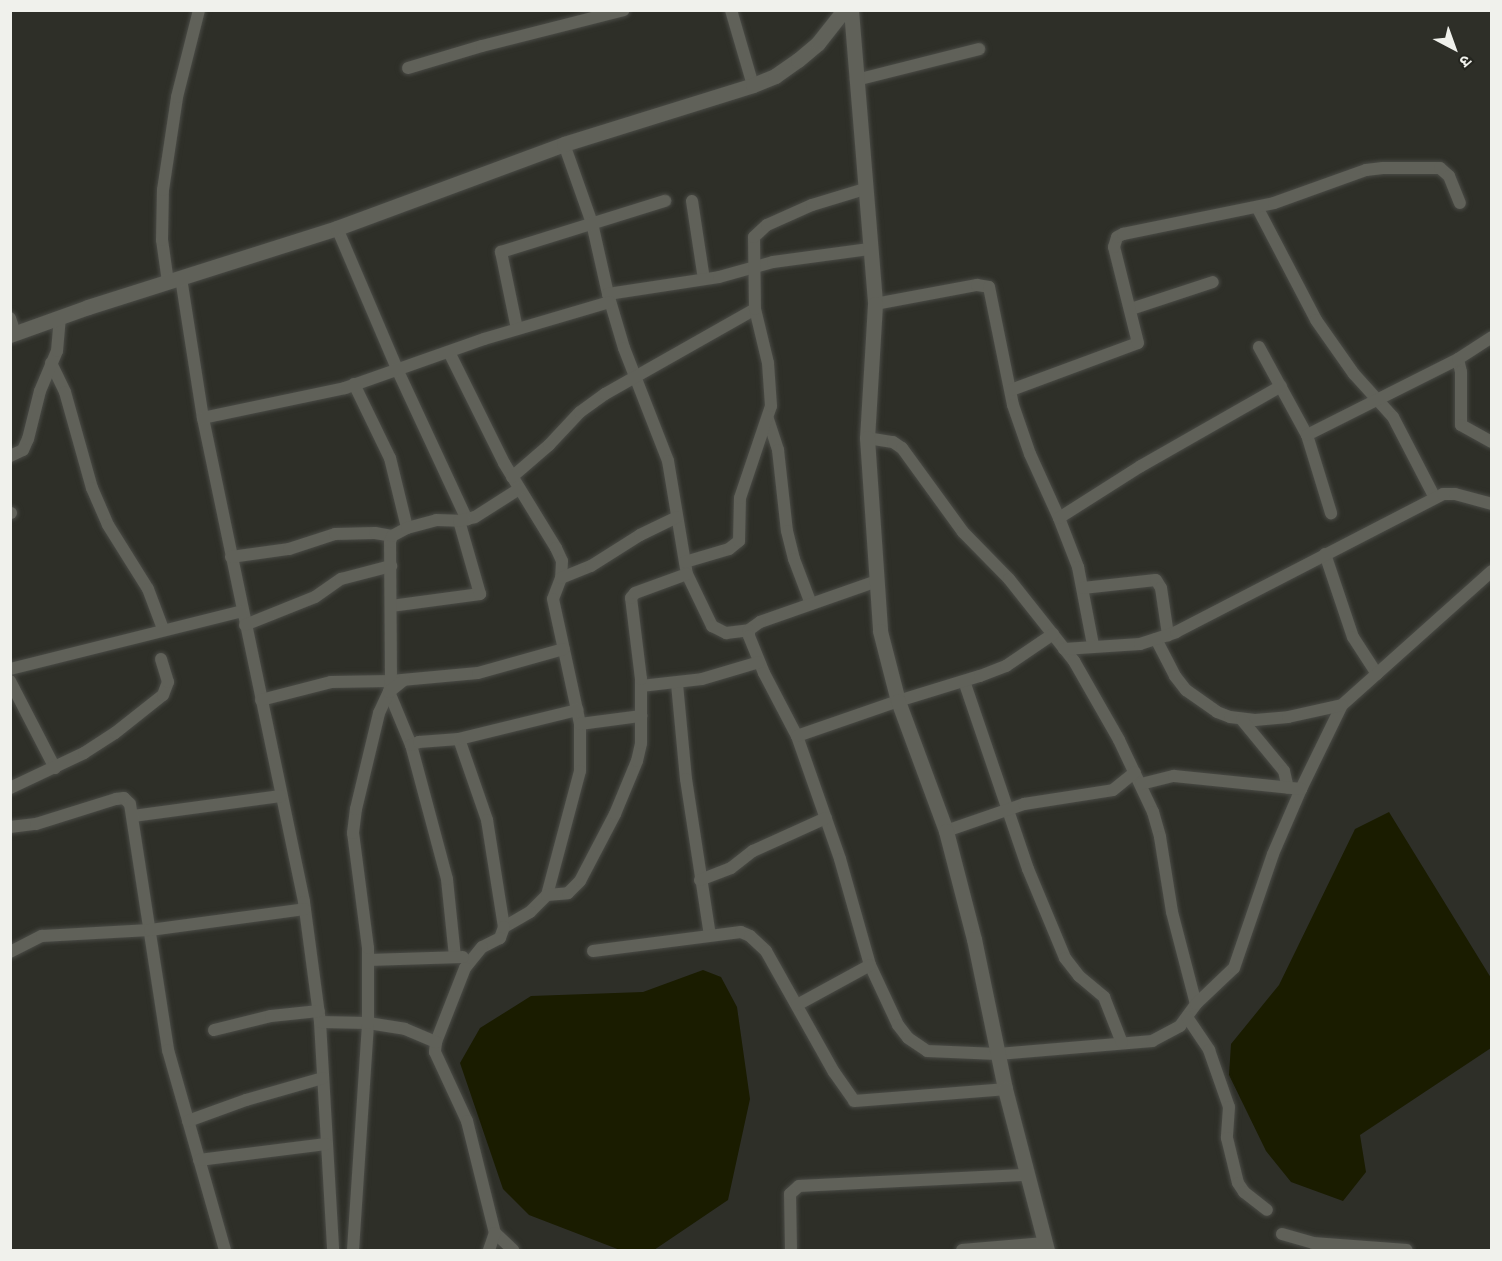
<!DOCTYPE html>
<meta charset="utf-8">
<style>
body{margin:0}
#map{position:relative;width:1502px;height:1261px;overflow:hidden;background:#2e2f28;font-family:"IBM Plex Serif","Noto Sans Devanagari",serif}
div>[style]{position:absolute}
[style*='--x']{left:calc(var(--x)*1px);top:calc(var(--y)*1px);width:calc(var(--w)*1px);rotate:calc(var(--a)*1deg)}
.water>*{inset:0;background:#1a1c00}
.roads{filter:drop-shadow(0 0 2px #4a4b46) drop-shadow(0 0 2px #4a4b46)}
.minor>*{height:12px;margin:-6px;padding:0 6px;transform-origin:6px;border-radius:6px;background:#606159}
.tertiary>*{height:15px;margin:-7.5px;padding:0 7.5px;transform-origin:7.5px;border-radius:7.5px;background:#606159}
span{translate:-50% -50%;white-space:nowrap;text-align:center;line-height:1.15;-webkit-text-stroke:4.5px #24251f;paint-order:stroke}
.frame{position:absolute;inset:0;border:12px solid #f0f1ec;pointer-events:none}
.north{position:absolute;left:1424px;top:18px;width:60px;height:60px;-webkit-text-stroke:4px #24251f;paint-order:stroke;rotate:139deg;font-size:16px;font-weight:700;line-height:24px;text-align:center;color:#f0f1ec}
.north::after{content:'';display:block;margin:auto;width:21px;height:27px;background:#f0f1ec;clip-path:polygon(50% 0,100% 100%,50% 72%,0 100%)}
</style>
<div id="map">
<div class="water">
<i style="clip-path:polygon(1389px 812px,1491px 978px,1491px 1048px,1360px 1135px,1366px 1172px,1343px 1201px,1291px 1182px,1266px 1151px,1229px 1075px,1231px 1044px,1279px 985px,1355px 829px)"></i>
<i style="clip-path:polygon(703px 970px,721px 977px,737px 1007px,750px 1099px,728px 1200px,654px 1250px,620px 1250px,529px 1215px,503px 1189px,460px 1063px,480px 1028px,531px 996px,643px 992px)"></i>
</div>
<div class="roads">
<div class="minor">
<i style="--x:731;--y:10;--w:78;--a:73.7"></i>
<i style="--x:408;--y:68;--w:77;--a:-16.6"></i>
<i style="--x:482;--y:46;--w:146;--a:-14.2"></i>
<i style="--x:856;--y:80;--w:127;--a:-14.1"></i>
<i style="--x:564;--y:144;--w:84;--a:70.5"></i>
<i style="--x:592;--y:223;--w:73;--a:77.3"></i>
<i style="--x:608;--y:294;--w:56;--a:73.5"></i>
<i style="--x:624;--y:348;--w:121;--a:68.7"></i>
<i style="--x:668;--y:461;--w:115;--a:80.5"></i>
<i style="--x:687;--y:574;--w:58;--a:64.3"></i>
<i style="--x:712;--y:626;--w:16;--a:27"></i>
<i style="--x:726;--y:633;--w:23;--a:-7"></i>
<i style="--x:692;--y:201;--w:79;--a:81.3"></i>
<i style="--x:1257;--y:207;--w:127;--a:62.4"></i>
<i style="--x:1316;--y:320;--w:66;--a:54.9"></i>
<i style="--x:1354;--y:374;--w:58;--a:47.8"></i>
<i style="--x:1393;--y:417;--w:91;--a:62.6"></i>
<i style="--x:337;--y:228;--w:153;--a:66.9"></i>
<i style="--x:397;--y:369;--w:166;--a:65.1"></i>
<i style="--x:181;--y:278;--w:142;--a:81.1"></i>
<i style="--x:203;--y:418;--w:494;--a:78.2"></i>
<i style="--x:304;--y:902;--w:121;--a:82.4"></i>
<i style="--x:320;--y:1022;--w:228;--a:86.7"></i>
<i style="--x:168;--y:282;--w:42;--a:-98.1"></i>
<i style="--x:162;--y:240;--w:50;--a:-88.9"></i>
<i style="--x:163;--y:190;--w:94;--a:-81.4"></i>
<i style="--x:177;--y:97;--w:90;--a:-75.8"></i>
<i style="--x:608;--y:294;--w:112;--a:-8.7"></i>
<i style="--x:719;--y:277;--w:56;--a:-15.5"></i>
<i style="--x:773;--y:262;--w:97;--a:-7.7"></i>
<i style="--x:875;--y:304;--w:104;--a:-10.6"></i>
<i style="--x:977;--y:285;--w:12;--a:9"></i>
<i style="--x:989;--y:287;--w:120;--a:78.5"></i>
<i style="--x:1013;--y:405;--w:52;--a:70.9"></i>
<i style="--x:1030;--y:454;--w:70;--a:65.6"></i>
<i style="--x:1059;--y:518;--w:53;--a:68.8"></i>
<i style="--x:1078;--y:567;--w:79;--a:79.1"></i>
<i style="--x:1131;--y:309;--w:86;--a:-18.2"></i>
<i style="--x:10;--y:318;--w:16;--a:72"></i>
<i style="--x:517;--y:329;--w:79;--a:-101.7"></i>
<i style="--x:501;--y:252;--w:172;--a:-17.3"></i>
<i style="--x:1259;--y:347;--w:100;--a:61.4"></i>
<i style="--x:1307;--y:435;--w:82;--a:72.9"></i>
<i style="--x:449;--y:352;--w:124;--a:63.6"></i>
<i style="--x:504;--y:463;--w:100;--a:58.5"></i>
<i style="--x:556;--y:548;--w:14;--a:65"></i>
<i style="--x:562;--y:561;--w:17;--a:93"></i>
<i style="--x:561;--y:578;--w:22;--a:111"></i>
<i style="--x:553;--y:599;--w:128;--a:77.8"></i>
<i style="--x:580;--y:724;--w:47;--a:90"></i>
<i style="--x:580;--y:771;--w:128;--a:104.9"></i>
<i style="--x:547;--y:895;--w:24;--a:135"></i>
<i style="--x:530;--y:912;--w:30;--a:150"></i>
<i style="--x:1458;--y:359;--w:13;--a:77"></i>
<i style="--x:1461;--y:372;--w:53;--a:90"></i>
<i style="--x:1461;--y:425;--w:35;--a:29"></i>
<i style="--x:51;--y:363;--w:32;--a:64"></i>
<i style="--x:65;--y:392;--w:100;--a:74.3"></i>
<i style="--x:92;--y:488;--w:40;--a:66.6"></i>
<i style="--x:108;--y:525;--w:75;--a:58"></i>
<i style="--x:148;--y:589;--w:43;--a:69.4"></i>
<i style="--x:354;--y:384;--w:82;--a:64.1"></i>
<i style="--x:390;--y:458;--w:72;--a:76.3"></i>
<i style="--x:1011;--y:390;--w:135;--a:-20.3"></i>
<i style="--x:1138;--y:343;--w:99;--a:-104"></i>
<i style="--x:1114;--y:247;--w:10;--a:-73"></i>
<i style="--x:1117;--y:237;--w:7;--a:-27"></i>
<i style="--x:1123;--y:234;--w:154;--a:-11.6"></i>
<i style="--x:1274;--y:203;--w:98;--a:-19.7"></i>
<i style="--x:1366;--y:170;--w:17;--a:-7"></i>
<i style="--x:1383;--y:168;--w:57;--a:0"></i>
<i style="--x:1440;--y:168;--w:12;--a:42"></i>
<i style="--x:1449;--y:176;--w:29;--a:68"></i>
<i style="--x:203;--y:418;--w:145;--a:-11.9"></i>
<i style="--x:345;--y:388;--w:147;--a:-19.4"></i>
<i style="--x:484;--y:339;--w:131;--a:-16.4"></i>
<i style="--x:768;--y:419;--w:33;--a:72"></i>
<i style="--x:778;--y:450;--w:81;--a:83.7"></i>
<i style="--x:787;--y:531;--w:29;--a:76"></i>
<i style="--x:794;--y:559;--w:48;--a:69.3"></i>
<i style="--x:1307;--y:435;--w:169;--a:-26.7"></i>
<i style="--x:1458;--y:359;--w:40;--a:-32.9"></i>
<i style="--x:867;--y:438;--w:26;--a:9"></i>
<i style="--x:893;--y:442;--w:11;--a:34"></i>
<i style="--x:902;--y:448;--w:104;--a:54"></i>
<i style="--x:963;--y:532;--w:66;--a:45.6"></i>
<i style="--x:1009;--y:579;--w:105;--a:51.6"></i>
<i style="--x:1074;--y:661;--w:91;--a:60.3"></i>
<i style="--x:1119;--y:740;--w:80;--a:64.7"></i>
<i style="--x:1153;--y:812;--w:26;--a:74"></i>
<i style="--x:1160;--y:837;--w:76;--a:80.9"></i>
<i style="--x:1172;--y:912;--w:95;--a:75.4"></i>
<i style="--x:10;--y:456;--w:14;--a:-25"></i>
<i style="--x:23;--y:450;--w:12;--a:-66"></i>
<i style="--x:28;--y:439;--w:49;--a:-76"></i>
<i style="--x:40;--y:391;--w:43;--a:-67"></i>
<i style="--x:57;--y:351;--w:34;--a:-85"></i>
<i style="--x:512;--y:477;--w:49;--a:-40.9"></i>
<i style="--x:549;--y:445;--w:45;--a:-46.8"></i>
<i style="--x:580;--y:412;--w:31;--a:-36"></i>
<i style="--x:605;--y:394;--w:172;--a:-29.5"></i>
<i style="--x:10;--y:513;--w:1;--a:0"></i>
<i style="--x:1059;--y:518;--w:97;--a:-32.4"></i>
<i style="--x:1141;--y:466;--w:161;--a:-29.7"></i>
<i style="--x:1325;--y:554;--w:88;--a:71.4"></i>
<i style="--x:1353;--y:637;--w:44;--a:57"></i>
<i style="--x:231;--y:557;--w:59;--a:-7.9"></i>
<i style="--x:289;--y:549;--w:48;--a:-18.1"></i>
<i style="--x:335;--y:534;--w:40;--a:-1.4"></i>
<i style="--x:375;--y:533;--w:17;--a:10"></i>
<i style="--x:685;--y:562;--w:46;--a:-16.5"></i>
<i style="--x:729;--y:549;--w:13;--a:-39"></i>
<i style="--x:739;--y:541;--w:43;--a:-88.7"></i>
<i style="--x:740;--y:498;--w:97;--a:-71.4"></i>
<i style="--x:771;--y:406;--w:43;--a:-94"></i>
<i style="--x:768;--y:363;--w:56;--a:-103.5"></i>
<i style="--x:755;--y:309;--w:72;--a:-90.8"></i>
<i style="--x:754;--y:237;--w:18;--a:-43"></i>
<i style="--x:767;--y:225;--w:49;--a:-24"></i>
<i style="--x:812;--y:205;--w:55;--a:-16.8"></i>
<i style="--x:561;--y:578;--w:32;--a:-22"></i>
<i style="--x:591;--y:566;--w:58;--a:-32.3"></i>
<i style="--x:640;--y:535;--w:41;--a:-25.9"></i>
<i style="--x:877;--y:581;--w:124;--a:160.7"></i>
<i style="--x:760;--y:622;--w:14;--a:144"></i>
<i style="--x:749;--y:630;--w:6;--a:90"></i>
<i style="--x:749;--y:636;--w:40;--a:68"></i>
<i style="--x:764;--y:673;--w:71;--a:62.4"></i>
<i style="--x:797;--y:736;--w:130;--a:70.7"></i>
<i style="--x:840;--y:859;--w:110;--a:74.2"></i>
<i style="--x:870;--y:965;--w:66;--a:65"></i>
<i style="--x:898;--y:1025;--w:16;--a:52"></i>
<i style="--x:908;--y:1038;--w:23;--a:34"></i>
<i style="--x:927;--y:1051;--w:71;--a:2.4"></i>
<i style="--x:998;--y:1054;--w:155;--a:-4.8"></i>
<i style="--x:1152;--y:1041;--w:32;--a:-28"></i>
<i style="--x:1180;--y:1026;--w:27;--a:-54"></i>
<i style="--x:1196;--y:1004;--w:52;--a:-43.5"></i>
<i style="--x:1234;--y:968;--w:120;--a:-71.1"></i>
<i style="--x:1273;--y:854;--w:71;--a:-66.7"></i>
<i style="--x:1301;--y:789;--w:93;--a:-64"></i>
<i style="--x:1342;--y:705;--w:201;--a:-41.8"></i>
<i style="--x:1083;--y:588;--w:73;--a:-6.3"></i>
<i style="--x:1156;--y:580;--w:9;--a:58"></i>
<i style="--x:1161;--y:588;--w:48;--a:81.5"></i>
<i style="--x:391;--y:606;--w:90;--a:-7.7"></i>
<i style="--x:480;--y:594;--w:76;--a:-106"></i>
<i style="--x:245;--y:625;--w:75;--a:-21.8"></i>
<i style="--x:315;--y:597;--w:32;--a:-35"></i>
<i style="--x:341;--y:579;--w:52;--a:-14.6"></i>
<i style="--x:1156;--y:639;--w:42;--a:62.8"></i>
<i style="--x:1175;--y:676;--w:18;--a:52"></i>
<i style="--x:1186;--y:690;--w:38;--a:35"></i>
<i style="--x:1217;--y:712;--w:14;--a:21"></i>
<i style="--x:1230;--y:717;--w:25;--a:7"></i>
<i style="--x:1255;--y:720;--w:33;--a:-5"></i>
<i style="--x:1288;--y:717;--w:55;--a:-12.5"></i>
<i style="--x:1064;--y:649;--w:76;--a:-3.8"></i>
<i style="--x:1140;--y:644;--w:38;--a:-18"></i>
<i style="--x:1176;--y:632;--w:301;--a:-27.3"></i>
<i style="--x:1443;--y:494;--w:12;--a:0"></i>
<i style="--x:1455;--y:494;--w:38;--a:15"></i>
<i style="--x:10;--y:669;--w:239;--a:-14"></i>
<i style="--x:10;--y:681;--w:98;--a:62.7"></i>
<i style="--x:964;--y:681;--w:199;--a:71.2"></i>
<i style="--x:1028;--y:869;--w:96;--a:67.4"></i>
<i style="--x:1065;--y:958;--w:23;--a:52"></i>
<i style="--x:1079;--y:976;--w:33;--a:40"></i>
<i style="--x:1104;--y:997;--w:49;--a:68.6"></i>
<i style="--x:677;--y:684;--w:95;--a:84.6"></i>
<i style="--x:686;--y:779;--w:158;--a:81.3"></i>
<i style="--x:641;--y:686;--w:61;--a:-6.5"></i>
<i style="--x:702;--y:679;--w:59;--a:-16.6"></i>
<i style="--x:261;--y:700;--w:72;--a:-14.4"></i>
<i style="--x:331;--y:682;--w:60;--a:-1"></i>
<i style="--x:391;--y:681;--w:87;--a:-5.3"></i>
<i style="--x:478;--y:673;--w:89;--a:-15.6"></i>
<i style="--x:1242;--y:720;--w:66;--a:50.5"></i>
<i style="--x:1284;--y:771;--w:17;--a:77"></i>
<i style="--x:580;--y:724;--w:62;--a:-7.5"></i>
<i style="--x:797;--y:736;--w:107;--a:-19.1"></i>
<i style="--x:898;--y:701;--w:86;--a:-17"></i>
<i style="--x:980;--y:676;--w:28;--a:-21"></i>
<i style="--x:1006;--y:666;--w:57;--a:-34.2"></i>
<i style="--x:459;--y:739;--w:86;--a:70.9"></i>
<i style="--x:487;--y:820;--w:108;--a:81"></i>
<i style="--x:504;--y:927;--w:12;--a:110"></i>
<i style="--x:500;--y:938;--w:20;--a:153"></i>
<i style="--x:482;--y:947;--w:27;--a:129"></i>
<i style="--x:465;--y:968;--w:79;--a:111.4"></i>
<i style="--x:436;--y:1042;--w:10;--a:96"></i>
<i style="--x:435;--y:1052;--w:76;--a:65.1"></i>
<i style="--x:467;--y:1121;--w:115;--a:76"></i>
<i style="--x:495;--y:1233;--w:25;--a:43"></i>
<i style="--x:411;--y:745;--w:57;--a:-112.5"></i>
<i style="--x:389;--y:692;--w:11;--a:-80"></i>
<i style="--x:391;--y:681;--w:139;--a:-90.4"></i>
<i style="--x:390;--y:542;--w:6;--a:-72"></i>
<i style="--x:392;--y:536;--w:17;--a:-28"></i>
<i style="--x:407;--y:528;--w:30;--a:-15"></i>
<i style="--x:436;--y:520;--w:23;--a:2"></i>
<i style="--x:459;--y:521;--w:16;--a:-14"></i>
<i style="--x:475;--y:517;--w:52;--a:-32.5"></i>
<i style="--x:1141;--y:784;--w:34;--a:-14"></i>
<i style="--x:1174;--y:776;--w:128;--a:5.8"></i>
<i style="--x:10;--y:788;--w:82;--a:-25.3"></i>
<i style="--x:84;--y:753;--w:37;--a:-33"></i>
<i style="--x:115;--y:733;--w:61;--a:-38.4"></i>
<i style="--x:163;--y:695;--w:14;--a:-69"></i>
<i style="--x:168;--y:682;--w:24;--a:-107"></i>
<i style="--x:133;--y:816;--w:149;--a:-7.7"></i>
<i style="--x:10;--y:827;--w:26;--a:-7"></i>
<i style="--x:36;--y:824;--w:84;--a:-17.4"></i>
<i style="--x:116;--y:799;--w:8;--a:-7"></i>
<i style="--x:124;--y:798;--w:8;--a:45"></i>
<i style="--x:130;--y:804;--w:249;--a:81.2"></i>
<i style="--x:168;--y:1050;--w:208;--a:74.1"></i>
<i style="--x:946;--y:831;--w:83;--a:-19.1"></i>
<i style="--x:1024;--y:804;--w:90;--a:-8.9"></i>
<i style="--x:1113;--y:790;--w:28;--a:-39"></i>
<i style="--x:700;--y:880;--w:33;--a:-21"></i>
<i style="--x:731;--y:868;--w:28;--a:-38"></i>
<i style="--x:753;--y:851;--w:80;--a:-24.3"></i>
<i style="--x:547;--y:895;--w:21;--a:-5"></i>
<i style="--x:568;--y:893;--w:17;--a:-45"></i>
<i style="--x:580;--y:881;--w:76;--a:-62.4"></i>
<i style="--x:615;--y:814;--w:57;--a:-67.5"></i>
<i style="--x:637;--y:761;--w:18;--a:-77"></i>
<i style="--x:641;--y:743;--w:64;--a:-90"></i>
<i style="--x:641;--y:679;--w:82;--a:-97"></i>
<i style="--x:631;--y:598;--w:6;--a:-51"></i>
<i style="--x:635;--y:593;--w:55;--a:-20.1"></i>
<i style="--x:593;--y:951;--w:149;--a:-7.3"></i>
<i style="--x:741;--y:932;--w:10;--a:24"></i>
<i style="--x:750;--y:936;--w:22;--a:43"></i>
<i style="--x:766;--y:951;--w:139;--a:60.7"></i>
<i style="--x:834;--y:1072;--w:35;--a:55"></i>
<i style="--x:854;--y:1101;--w:151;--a:-4.5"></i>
<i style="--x:10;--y:952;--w:36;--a:-27"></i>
<i style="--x:42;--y:936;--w:108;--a:-3.2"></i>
<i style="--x:150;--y:930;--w:156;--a:-7.7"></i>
<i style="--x:455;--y:957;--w:78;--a:-95.9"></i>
<i style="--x:447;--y:879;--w:139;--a:-105"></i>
<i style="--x:411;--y:745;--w:9;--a:-21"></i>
<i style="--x:419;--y:742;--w:40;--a:-4.3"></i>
<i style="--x:459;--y:739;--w:122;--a:-13.8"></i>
<i style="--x:368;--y:960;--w:95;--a:-1.8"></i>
<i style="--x:797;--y:1005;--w:83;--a:-28.7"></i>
<i style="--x:1187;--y:1017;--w:40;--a:56"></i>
<i style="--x:1209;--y:1050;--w:60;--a:70.7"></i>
<i style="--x:1229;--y:1107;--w:31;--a:94"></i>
<i style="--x:1227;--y:1138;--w:46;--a:76.3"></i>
<i style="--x:1238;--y:1183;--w:11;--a:56"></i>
<i style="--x:1244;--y:1192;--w:29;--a:38"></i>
<i style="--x:320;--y:1022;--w:48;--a:1.2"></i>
<i style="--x:368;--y:1023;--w:37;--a:9"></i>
<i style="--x:405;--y:1029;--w:34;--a:23"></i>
<i style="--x:214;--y:1030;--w:59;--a:-13.8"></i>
<i style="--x:271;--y:1016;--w:48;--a:-5.9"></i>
<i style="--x:188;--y:1121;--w:62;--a:-19.9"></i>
<i style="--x:246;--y:1100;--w:80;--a:-15.9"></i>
<i style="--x:199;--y:1160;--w:128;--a:-7.2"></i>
<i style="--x:1282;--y:1234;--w:32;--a:16"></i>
<i style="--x:1313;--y:1243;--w:94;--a:4.3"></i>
<i style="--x:353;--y:1250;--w:227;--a:-86.2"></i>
<i style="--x:368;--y:1023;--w:75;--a:-90"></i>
<i style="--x:368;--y:948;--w:116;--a:-97.4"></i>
<i style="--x:353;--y:833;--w:24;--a:-83"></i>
<i style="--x:356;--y:809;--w:99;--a:-76.5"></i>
<i style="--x:379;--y:713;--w:23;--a:-65"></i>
<i style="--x:389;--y:692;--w:19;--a:-39"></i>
<i style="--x:489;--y:1250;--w:18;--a:-71"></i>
<i style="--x:791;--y:1250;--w:56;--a:-91"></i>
<i style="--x:790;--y:1194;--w:12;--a:-42"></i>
<i style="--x:799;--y:1186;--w:228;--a:-2.8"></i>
<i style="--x:962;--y:1250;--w:83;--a:-4.8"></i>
</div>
<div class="tertiary">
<i style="--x:851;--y:10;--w:295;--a:85.3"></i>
<i style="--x:875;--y:304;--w:134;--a:93.4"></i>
<i style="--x:867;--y:438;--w:193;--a:86.1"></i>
<i style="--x:880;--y:631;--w:72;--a:75.6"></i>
<i style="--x:898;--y:701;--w:139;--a:69.7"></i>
<i style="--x:946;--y:831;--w:112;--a:75.5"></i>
<i style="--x:974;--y:939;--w:153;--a:78.3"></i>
<i style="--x:1005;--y:1089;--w:166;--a:75.4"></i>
<i style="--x:10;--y:335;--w:83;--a:-19.7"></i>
<i style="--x:88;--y:307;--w:261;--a:-17.6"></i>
<i style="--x:337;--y:228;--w:242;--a:-20.3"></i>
<i style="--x:564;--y:144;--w:198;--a:-17.3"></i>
<i style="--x:753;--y:85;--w:24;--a:-22"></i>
<i style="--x:775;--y:76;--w:28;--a:-35"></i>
<i style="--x:798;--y:60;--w:26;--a:-40"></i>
<i style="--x:818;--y:43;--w:42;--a:-51.8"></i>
</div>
</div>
<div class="frame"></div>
<div class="north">उ</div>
</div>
